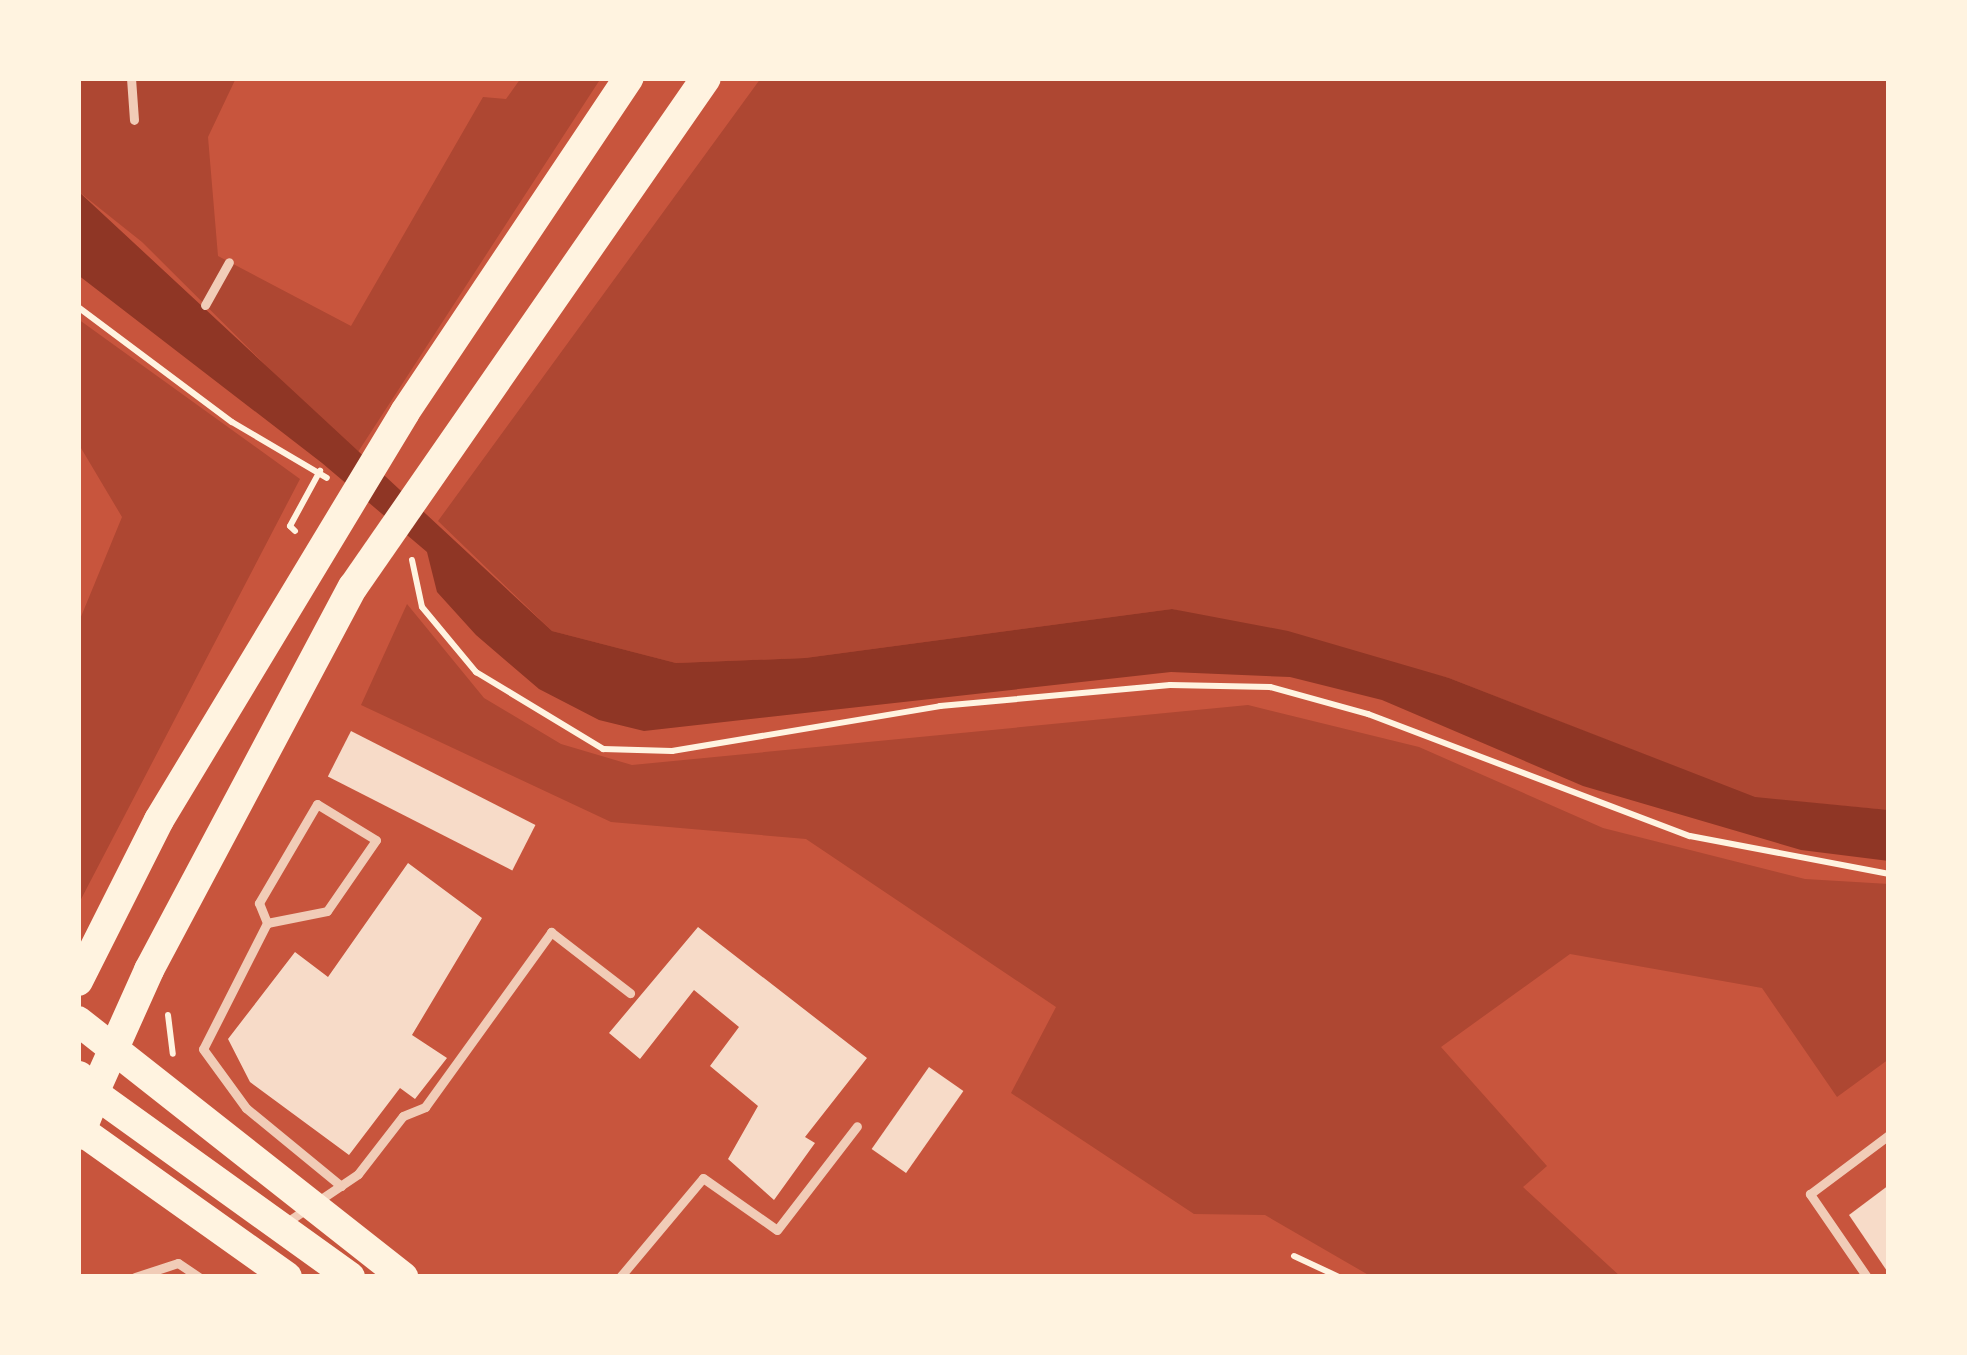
<!DOCTYPE html>
<style>
body{margin:0}
#map{position:relative;width:1967px;height:1355px;overflow:hidden;background:#c8553d;font-family:Cabin,sans-serif}
div>[style]{position:absolute}
[style*='--x']{left:calc(var(--x)*1px);top:calc(var(--y)*1px);width:calc(var(--w)*1px);rotate:calc(var(--a)*1deg)}
.green>*{inset:0;background:#ae4732}
.water>*{inset:0;background:#8f3625}
.building>*{inset:0;background:#f7dbc8;transform-origin:0 0}
.path>*{height:6px;margin:-3px;padding:0 3px;transform-origin:3px;border-radius:3px;background:#fff3e0}
.service>*{height:9px;margin:-4.5px;padding:0 4.5px;transform-origin:4.5px;border-radius:4.5px;background:#f1ccb7}
.primary>*{height:30px;margin:-15px;padding:0 15px;transform-origin:15px;border-radius:15px;background:#fff3e0}
.trunk>*{height:33px;margin:-16.5px;padding:0 16.5px;transform-origin:16.5px;border-radius:16.5px;background:#fff3e0}
span{translate:-50% -50%;white-space:nowrap;text-align:center;line-height:1.15;-webkit-text-stroke:9px #fff3e0;paint-order:stroke}
.frame{position:absolute;inset:0;border:81px solid #fff3e0;pointer-events:none}
</style>
<div id="map">
<div class="green">
<i style="clip-path:polygon(78px 78px,236px 78px,208px 137px,218px 256px,351px 326px,483px 97px,506px 99px,521px 78px,601px 78px,356px 455px,142px 242px,78px 191px)"></i>
<i style="clip-path:polygon(761px 78px,1889px 78px,1889px 810px,1755px 798px,1449px 678px,1172px 609px,805px 658px,676px 663px,552px 631px,438px 521px)"></i>
<i style="clip-path:polygon(78px 319px,300px 479px,78px 905px,78px 624px,122px 517px,78px 443px)"></i>
<i style="clip-path:polygon(407px 604px,484px 698px,561px 744px,632px 765px,1248px 705px,1419px 747px,1603px 828px,1805px 879px,1889px 884px,1889px 1059px,1837px 1097px,1762px 988px,1570px 954px,1441px 1047px,1547px 1166px,1523px 1187px,1621px 1277px,1372px 1277px,1265px 1215px,1194px 1214px,1011px 1093px,1056px 1007px,806px 839px,611px 822px,361px 705px)"></i>
</div>
<div class="water">
<i style="clip-path:polygon(78px 191px,552px 631px,676px 663px,805px 658px,1172px 609px,1288px 631px,1449px 678px,1755px 797px,1889px 810px,1889px 861px,1801px 850px,1583px 786px,1382px 700px,1290px 677px,1171px 672px,644px 731px,599px 720px,539px 689px,476px 635px,437px 592px,427px 552px,322px 463px,78px 275px)"></i>
</div>
<div class="building">
<i style="left:351px;top:731px;width:207px;height:51px;rotate:27deg"></i>
<i style="clip-path:polygon(408px 863px,482px 918px,412px 1035px,447px 1058px,415px 1099px,400px 1088px,349px 1155px,250px 1082px,228px 1039px,295px 952px,328px 977px)"></i>
<i style="clip-path:polygon(698px 927px,867px 1058px,805px 1137px,815px 1143px,774px 1200px,728px 1159px,758px 1106px,710px 1066px,739px 1027px,694px 990px,640px 1059px,609px 1033px)"></i>
<i style="left:929px;top:1067px;width:42px;height:100px;rotate:35deg"></i>
<i style="clip-path:polygon(1889px 1185px,1889px 1274px,1849px 1215px)"></i>
</div>
<div class="path">
<i style="--x:78;--y:307;--w:192;--a:36.8"></i>
<i style="--x:232;--y:422;--w:110;--a:30.5"></i>
<i style="--x:295;--y:531;--w:7;--a:-135"></i>
<i style="--x:290;--y:526;--w:63;--a:-61.4"></i>
<i style="--x:412;--y:560;--w:48;--a:78"></i>
<i style="--x:422;--y:607;--w:85;--a:50.3"></i>
<i style="--x:476;--y:672;--w:149;--a:31.2"></i>
<i style="--x:603;--y:749;--w:69;--a:1.7"></i>
<i style="--x:672;--y:751;--w:272;--a:-9.5"></i>
<i style="--x:940;--y:706;--w:231;--a:-5.2"></i>
<i style="--x:1170;--y:685;--w:100;--a:1.1"></i>
<i style="--x:1270;--y:687;--w:102;--a:15.4"></i>
<i style="--x:1368;--y:714;--w:344;--a:20.8"></i>
<i style="--x:1690;--y:836;--w:203;--a:10.8"></i>
<i style="--x:168;--y:1015;--w:39;--a:83"></i>
<i style="--x:1294;--y:1256;--w:50;--a:25"></i>
</div>
<div class="service">
<i style="--x:131;--y:78;--w:42;--a:85.9"></i>
<i style="--x:205;--y:305;--w:49;--a:-60.8"></i>
<i style="--x:267;--y:923;--w:61;--a:-11.3"></i>
<i style="--x:327;--y:911;--w:86;--a:-55.4"></i>
<i style="--x:376;--y:840;--w:69;--a:-148.6"></i>
<i style="--x:317;--y:804;--w:115;--a:120.4"></i>
<i style="--x:259;--y:903;--w:22;--a:68"></i>
<i style="--x:267;--y:923;--w:141;--a:116.9"></i>
<i style="--x:203;--y:1049;--w:73;--a:53.9"></i>
<i style="--x:246;--y:1108;--w:123;--a:39.4"></i>
<i style="--x:284;--y:1224;--w:89;--a:-34"></i>
<i style="--x:358;--y:1174;--w:73;--a:-52.2"></i>
<i style="--x:403;--y:1116;--w:24;--a:-22"></i>
<i style="--x:425;--y:1107;--w:216;--a:-54.2"></i>
<i style="--x:551;--y:932;--w:100;--a:37.7"></i>
<i style="--x:135;--y:1277;--w:45;--a:-18"></i>
<i style="--x:178;--y:1263;--w:25;--a:34"></i>
<i style="--x:620;--y:1277;--w:129;--a:-50"></i>
<i style="--x:703;--y:1178;--w:90;--a:35.1"></i>
<i style="--x:777;--y:1230;--w:131;--a:-52.4"></i>
<i style="--x:1867;--y:1277;--w:101;--a:-124.5"></i>
<i style="--x:1810;--y:1194;--w:99;--a:-36.8"></i>
</div>
<div class="primary">
<i style="--x:78;--y:981;--w:180;--a:-63.3"></i>
<i style="--x:159;--y:820;--w:476;--a:-58.9"></i>
<i style="--x:405;--y:412;--w:402;--a:-56.2"></i>
<i style="--x:78;--y:1021;--w:414;--a:38.2"></i>
<i style="--x:79;--y:1129;--w:255;--a:35.4"></i>
<i style="--x:350;--y:1277;--w:315;--a:-144.3"></i>
<i style="--x:94;--y:1093;--w:135;--a:-65.9"></i>
<i style="--x:149;--y:970;--w:434;--a:-62"></i>
<i style="--x:353;--y:587;--w:619;--a:-55.26"></i>
</div>
<div class="trunk">
<i style="--x:78;--y:1077;--w:23;--a:45"></i>
<i style="--x:94;--y:1093;--w:43;--a:111.8"></i>
</div>
<div class="frame"></div>
</div>
